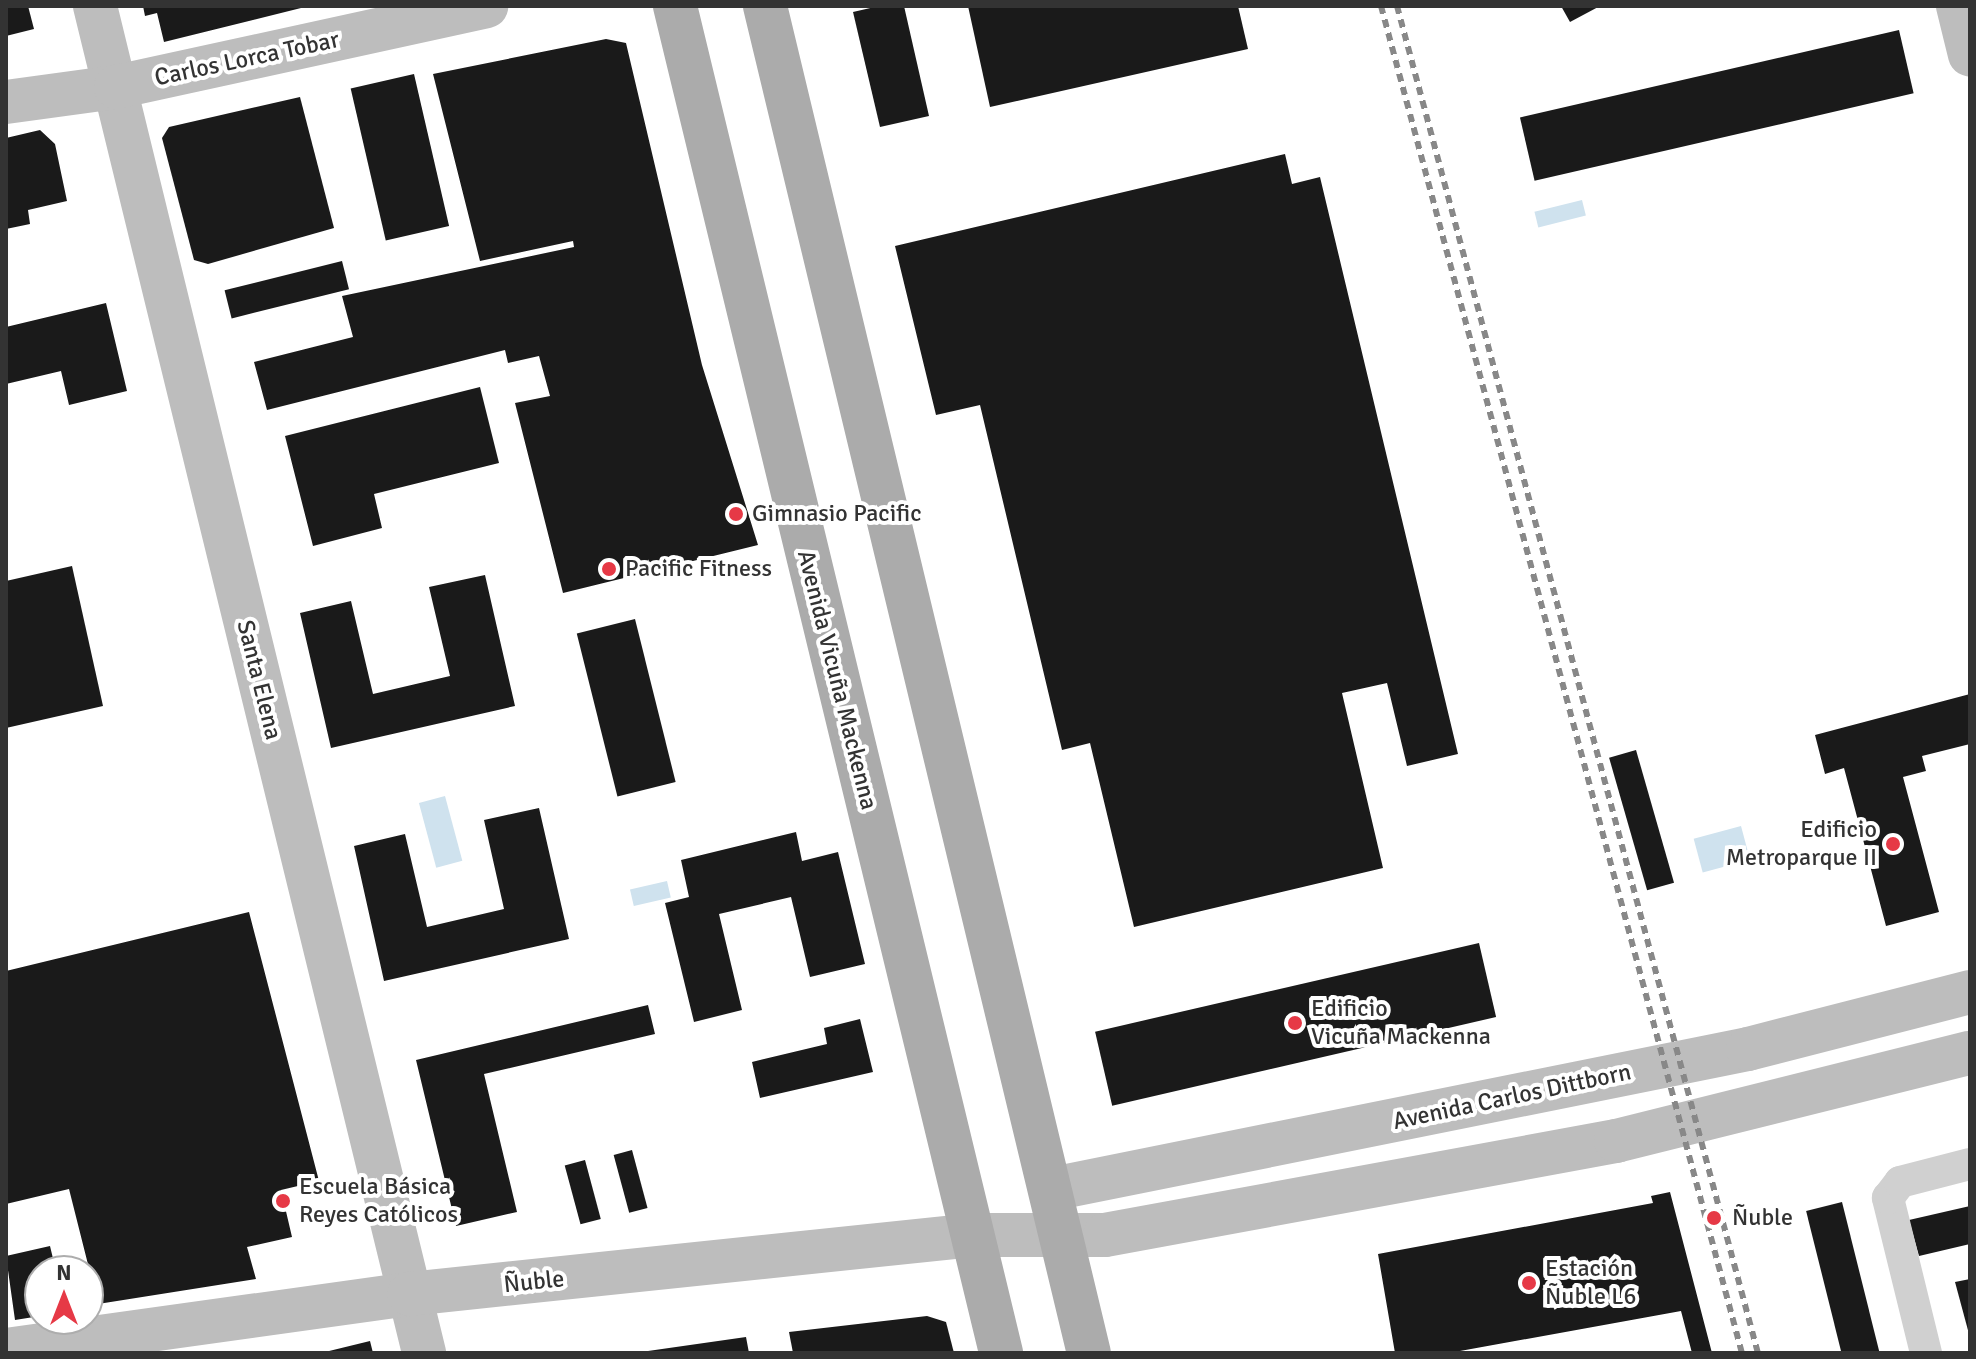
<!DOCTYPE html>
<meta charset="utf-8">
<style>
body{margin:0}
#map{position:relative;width:1976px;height:1359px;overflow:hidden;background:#fff;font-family:Signika,sans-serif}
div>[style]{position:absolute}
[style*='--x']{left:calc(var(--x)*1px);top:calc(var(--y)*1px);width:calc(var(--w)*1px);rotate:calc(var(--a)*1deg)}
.water>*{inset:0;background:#cfe2ee;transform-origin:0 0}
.building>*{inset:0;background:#1a1a1a;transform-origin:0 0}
.street>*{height:32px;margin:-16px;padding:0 16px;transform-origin:16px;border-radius:16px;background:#d0d0d0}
.secondary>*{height:44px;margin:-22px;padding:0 22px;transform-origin:22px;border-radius:22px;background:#bdbdbd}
.primary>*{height:44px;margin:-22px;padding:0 22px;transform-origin:22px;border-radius:22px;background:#ababab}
.rail>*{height:6px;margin-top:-3px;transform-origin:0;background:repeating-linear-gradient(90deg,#888 0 8px,transparent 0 14px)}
.dots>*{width:22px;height:22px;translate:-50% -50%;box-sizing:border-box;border:4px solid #fff;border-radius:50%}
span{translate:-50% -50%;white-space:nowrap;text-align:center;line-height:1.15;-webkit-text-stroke:8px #fff;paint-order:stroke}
.street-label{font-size:24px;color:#333}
.poi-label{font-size:24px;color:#333}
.left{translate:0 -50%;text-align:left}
.right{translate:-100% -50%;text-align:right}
.frame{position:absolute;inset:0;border:8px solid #333;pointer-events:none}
.north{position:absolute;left:24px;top:1255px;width:80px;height:80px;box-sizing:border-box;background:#fff;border:2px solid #adadad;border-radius:50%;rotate:0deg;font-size:22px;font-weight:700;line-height:32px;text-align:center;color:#333}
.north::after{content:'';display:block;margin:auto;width:28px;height:36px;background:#e63946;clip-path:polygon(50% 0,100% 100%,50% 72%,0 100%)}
</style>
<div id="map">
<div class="water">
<i style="left:1582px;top:200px;width:16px;height:49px;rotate:76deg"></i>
<i style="left:445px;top:796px;width:67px;height:27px;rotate:75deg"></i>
<i style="left:1741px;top:826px;width:35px;height:49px;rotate:75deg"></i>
<i style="left:667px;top:881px;width:17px;height:38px;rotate:77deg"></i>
</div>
<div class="building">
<i style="clip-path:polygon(6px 6px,28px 6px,34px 29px,6px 36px)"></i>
<i style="clip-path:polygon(143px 6px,305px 6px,305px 7px,164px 42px,157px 13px,145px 16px)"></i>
<i style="clip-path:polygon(879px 6px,904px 6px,929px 116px,880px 127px,853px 12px)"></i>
<i style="clip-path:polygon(968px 6px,1238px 6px,1248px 49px,990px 107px)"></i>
<i style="clip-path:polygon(1561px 6px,1600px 6px,1570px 22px)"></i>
<i style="left:1899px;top:30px;width:65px;height:389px;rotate:77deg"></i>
<i style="clip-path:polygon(606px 39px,626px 43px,702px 365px,758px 545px,563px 593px,515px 403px,550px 396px,539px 356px,508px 363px,505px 350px,267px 410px,254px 362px,353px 337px,342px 296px,574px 247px,573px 241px,480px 261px,433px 74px)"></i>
<i style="left:414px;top:74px;width:156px;height:65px;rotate:77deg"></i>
<i style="clip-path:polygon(300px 97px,334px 228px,208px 264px,194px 260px,162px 138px,169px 127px)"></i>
<i style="clip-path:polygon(40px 130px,55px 144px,67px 201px,28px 210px,30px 224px,6px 229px,6px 138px)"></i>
<i style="clip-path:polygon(1285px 154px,1292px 184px,1320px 177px,1458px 754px,1407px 766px,1387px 683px,1342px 693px,1383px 868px,1134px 927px,1090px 743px,1062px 750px,980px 405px,936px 415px,895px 246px)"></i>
<i style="left:342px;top:261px;width:29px;height:121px;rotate:76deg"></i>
<i style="clip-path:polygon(106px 303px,127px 391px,69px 405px,61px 371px,6px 384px,6px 327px)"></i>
<i style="clip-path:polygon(480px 387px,499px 463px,374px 494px,382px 528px,313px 546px,285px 436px)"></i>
<i style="clip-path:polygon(72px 566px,103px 706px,6px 728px,6px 581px)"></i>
<i style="clip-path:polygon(485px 575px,515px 706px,331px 748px,300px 613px,351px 601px,373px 694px,450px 676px,429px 587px)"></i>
<i style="left:635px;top:619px;width:168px;height:60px;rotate:76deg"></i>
<i style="clip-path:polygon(1970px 694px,1970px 744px,1922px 756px,1926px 771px,1903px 777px,1939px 912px,1886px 926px,1844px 768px,1825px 774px,1815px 735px)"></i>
<i style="left:1636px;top:750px;width:138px;height:28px;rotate:74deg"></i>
<i style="clip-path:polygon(539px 808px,569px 939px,384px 981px,354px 846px,405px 834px,427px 927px,504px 909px,484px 820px)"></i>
<i style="clip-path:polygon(796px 832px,802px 861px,838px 852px,865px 964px,810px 977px,791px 897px,719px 914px,742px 1010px,694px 1022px,665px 903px,689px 897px,681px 860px)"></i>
<i style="clip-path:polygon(249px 912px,319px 1181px,281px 1190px,292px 1237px,247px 1247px,256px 1279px,98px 1304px,69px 1189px,6px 1204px,6px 971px)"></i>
<i style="left:1479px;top:943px;width:76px;height:394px;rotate:77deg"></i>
<i style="clip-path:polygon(648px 1005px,655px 1034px,484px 1074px,517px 1212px,456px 1226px,416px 1060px)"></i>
<i style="clip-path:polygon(860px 1019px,873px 1072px,760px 1098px,752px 1062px,827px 1044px,824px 1028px)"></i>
<i style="left:632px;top:1150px;width:60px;height:19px;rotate:75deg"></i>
<i style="left:585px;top:1160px;width:61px;height:21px;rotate:75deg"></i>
<i style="clip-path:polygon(1670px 1192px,1712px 1353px,1692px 1353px,1681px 1311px,1449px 1353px,1395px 1353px,1378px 1254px,1653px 1203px,1651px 1196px)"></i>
<i style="left:1842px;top:1202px;width:155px;height:37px;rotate:76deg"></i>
<i style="clip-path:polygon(1970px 1206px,1970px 1244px,1919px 1256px,1909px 1220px)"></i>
<i style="clip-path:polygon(50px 1246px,56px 1271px,40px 1271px,40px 1316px,15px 1320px,6px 1256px)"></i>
<i style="clip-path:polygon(1970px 1279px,1970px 1334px,1969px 1334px,1955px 1282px)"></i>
<i style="clip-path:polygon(927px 1316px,946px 1322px,954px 1353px,793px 1353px,789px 1332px)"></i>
<i style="clip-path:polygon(746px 1337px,749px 1353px,648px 1353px,648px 1351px)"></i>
<i style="clip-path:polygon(370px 1341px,373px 1353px,325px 1353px,325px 1352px)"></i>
</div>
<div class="street">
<i style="--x:1926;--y:1353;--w:160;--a:-103.8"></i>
<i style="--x:1888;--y:1198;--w:20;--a:-53"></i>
<i style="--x:1900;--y:1182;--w:72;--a:-14.4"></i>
</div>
<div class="secondary">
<i style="--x:95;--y:6;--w:1387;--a:76.27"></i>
<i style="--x:1958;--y:6;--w:50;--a:76.2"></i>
<i style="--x:6;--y:102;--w:111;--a:-7.8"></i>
<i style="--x:116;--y:87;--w:379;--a:-12.3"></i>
<i style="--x:1052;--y:1189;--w:710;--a:-11.37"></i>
<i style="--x:1748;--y:1049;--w:229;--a:-14.4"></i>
<i style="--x:6;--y:1350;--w:407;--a:-7.9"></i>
<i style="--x:409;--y:1294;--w:567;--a:-5.97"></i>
<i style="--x:973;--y:1235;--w:132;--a:0"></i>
<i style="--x:1105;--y:1235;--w:520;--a:-10.42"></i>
<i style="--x:1616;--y:1141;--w:365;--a:-14"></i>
</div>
<div class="primary">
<i style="--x:675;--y:6;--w:1386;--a:76.39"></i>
<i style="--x:765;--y:6;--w:1385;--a:76.48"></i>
</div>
<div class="rail">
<i style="--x:1381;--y:6;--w:1395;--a:75"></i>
<i style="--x:1397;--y:6;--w:1395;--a:75"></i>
</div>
<div class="dots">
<i style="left:736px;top:514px;background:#e63946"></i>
<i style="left:609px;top:569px;background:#e63946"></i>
<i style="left:1893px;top:844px;background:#e63946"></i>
<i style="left:1295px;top:1023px;background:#e63946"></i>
<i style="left:283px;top:1201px;background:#e63946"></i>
<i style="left:1714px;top:1218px;background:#e63946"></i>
<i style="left:1529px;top:1283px;background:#e63946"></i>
</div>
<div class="street-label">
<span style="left:247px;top:59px;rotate:-12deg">Carlos Lorca Tobar</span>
<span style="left:259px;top:680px;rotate:76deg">Santa Elena</span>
<span style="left:837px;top:680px;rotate:76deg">Avenida Vicuña Mackenna</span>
<span style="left:1512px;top:1097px;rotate:-12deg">Avenida Carlos Dittborn</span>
<span style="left:534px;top:1282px;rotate:-6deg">Ñuble</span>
</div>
<div class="poi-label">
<span class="left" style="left:752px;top:514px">Gimnasio Pacific</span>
<span class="left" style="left:625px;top:569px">Pacific Fitness</span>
<span class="right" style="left:1877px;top:844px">Edificio<br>Metroparque II</span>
<span class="left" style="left:1311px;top:1023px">Edificio<br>Vicuña Mackenna</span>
<span class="left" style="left:299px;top:1201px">Escuela Básica<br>Reyes Católicos</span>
<span class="left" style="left:1732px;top:1218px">Ñuble</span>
<span class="left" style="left:1545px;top:1283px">Estación<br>Ñuble L6</span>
</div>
<div class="frame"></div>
<div class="north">N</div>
</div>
